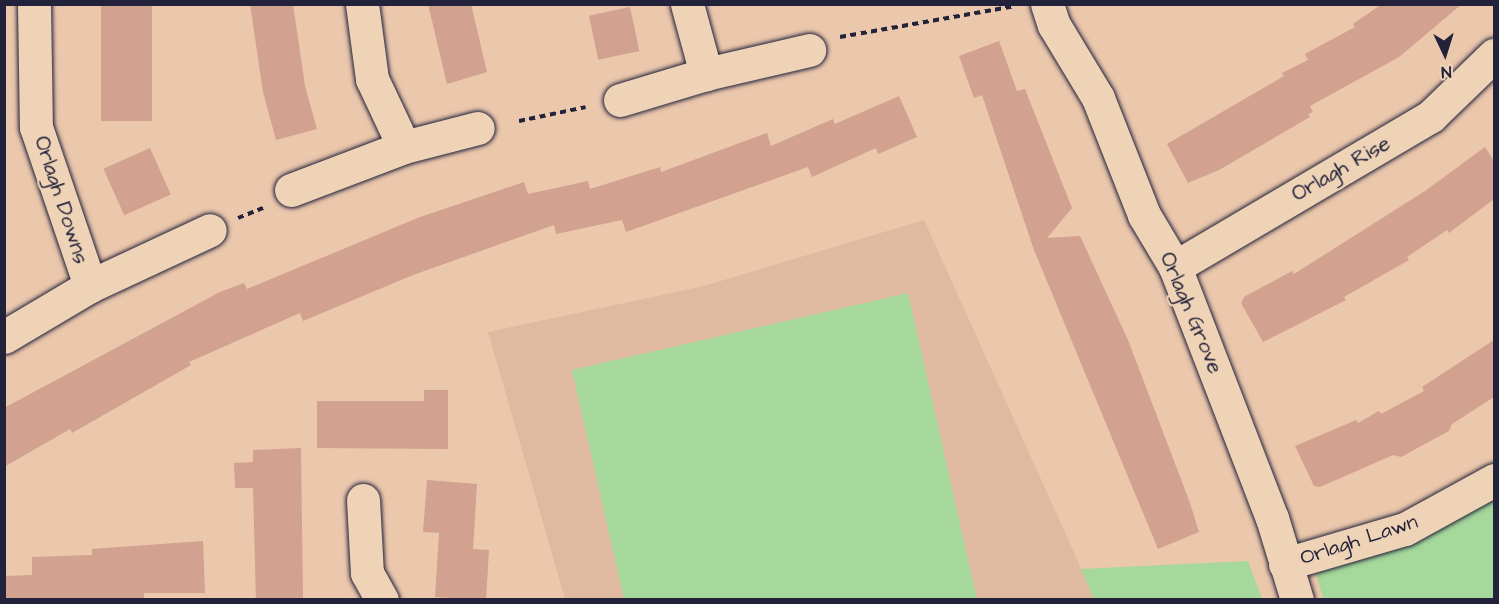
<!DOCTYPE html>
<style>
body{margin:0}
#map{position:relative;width:1499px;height:604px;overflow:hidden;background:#ebc7ac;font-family:"Architects Daughter",sans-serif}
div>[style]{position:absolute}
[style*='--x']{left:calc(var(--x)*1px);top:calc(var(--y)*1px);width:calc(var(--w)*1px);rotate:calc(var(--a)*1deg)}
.built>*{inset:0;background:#e0b9a1}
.green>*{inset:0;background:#a5d89a}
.building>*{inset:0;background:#d2a18f;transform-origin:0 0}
.path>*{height:4px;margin-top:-2px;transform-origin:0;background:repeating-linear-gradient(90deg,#22223b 0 6px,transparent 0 10.5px)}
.roads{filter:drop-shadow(0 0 2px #22223b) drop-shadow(0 0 2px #22223b)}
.minor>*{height:33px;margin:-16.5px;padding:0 16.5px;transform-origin:16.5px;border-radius:16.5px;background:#efd3b6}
span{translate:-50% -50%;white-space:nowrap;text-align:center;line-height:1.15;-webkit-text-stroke:4.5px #efd3b6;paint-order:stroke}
.street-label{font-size:21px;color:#22223b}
.frame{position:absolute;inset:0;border:6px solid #22223b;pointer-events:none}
.north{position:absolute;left:1415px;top:24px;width:60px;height:60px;-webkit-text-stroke:4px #efd3b6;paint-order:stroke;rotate:176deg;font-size:16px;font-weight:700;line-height:24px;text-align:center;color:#22223b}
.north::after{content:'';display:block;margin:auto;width:21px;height:27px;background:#22223b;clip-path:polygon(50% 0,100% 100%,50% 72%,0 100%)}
</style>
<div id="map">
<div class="built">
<i style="clip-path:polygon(924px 220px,1095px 599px,565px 599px,488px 332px,704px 286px)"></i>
</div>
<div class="green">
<i style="clip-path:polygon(908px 293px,977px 599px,624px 599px,572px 370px)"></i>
<i style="clip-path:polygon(1494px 488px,1494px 599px,1323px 599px,1316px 573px,1319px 567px)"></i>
<i style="clip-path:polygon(1248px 561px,1262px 599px,1094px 599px,1081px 569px)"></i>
</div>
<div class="building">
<i style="clip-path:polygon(250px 4px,293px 4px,305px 86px,317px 129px,276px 140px,263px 92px)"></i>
<i style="clip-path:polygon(428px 4px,471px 4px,487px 72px,447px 84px)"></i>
<i style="clip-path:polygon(1382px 4px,1462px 4px,1399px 57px,1310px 106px,1313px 112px,1308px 114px,1310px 117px,1219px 170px,1188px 183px,1167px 144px,1284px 76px,1282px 73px,1308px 60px,1305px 54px,1355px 27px,1353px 24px)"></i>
<i style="left:152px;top:6px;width:115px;height:51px;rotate:90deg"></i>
<i style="left:630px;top:7px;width:45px;height:42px;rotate:78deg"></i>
<i style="clip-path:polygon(999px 41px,1017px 91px,1025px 89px,1072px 208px,1047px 238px,1080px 236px,1128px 340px,1190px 503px,1199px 532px,1158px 549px,1034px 250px,982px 95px,974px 98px,959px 56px)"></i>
<i style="clip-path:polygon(899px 96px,917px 137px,878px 154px,876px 148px,812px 177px,808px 167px,626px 232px,622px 220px,556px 234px,554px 225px,413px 275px,303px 321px,300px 313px,189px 362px,191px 365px,72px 433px,70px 429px,4px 467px,4px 408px,220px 292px,244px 283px,247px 289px,420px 217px,524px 182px,528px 194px,588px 181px,590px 189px,660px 167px,661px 172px,767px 133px,771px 146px,833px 119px,835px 124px)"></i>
<i style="clip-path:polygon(1485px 147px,1494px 161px,1494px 199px,1449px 233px,1447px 230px,1407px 257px,1409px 260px,1344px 297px,1346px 300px,1263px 342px,1241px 303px,1244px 297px,1292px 271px,1294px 274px,1425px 191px)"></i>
<i style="left:150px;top:148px;width:51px;height:51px;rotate:66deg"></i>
<i style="clip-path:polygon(1494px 340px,1494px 397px,1452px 424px,1449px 431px,1401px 457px,1393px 455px,1320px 487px,1314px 486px,1295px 446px,1356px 420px,1358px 423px,1379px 411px,1381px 414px,1424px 391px,1422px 387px)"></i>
<i style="clip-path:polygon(424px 390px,448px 390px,448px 449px,317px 448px,317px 401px,424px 401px)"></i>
<i style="clip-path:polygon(301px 448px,303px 598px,256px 600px,253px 488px,235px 488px,234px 463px,253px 462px,253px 450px)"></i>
<i style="clip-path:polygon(427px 480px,477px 484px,473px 549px,489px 550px,486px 600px,435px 597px,439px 533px,423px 532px)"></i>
<i style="clip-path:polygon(203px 541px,205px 593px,144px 593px,144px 598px,4px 600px,4px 576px,32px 575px,32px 557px,92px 555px,92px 549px)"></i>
</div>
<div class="path">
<i style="--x:840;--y:37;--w:178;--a:-10"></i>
<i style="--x:519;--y:121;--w:68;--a:-11.8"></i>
<i style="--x:238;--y:218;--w:29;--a:-22"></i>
</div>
<div class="roads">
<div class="minor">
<i style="--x:34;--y:4;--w:123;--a:89.1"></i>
<i style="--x:36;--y:127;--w:168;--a:71.2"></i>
<i style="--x:90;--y:286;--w:132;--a:-25"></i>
<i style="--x:362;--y:4;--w:76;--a:82.4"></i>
<i style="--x:372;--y:79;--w:75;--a:64.8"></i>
<i style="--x:404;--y:147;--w:76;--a:-14.4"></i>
<i style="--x:687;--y:4;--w:73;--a:74.8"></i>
<i style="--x:706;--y:74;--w:106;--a:-13.1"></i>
<i style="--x:1047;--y:4;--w:22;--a:72"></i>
<i style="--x:1054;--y:25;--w:85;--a:58.9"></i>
<i style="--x:1098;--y:98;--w:126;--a:68.5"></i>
<i style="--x:1144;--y:215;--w:61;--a:59.2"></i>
<i style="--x:1175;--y:267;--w:269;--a:68.9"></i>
<i style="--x:1272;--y:518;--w:86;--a:73"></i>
<i style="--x:620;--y:100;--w:90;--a:-16.8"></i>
<i style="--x:291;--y:190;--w:121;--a:-20.8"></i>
<i style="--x:1175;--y:267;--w:297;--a:-30.5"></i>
<i style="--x:1431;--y:116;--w:88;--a:-44.1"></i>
<i style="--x:4;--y:337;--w:100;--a:-30.7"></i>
<i style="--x:363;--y:500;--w:73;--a:86.9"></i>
<i style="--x:367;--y:573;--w:31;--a:61"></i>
<i style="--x:1285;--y:564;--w:125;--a:-16.3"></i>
<i style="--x:1405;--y:529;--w:102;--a:-28.8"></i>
</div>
</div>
<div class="street-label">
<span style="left:1341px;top:169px;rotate:-30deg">Orlagh Rise</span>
<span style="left:61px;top:200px;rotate:72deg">Orlagh Downs</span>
<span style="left:1191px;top:313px;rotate:67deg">Orlagh Grove</span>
<span style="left:1359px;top:540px;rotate:-18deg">Orlagh Lawn</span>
</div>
<div class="frame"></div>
<div class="north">N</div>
</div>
